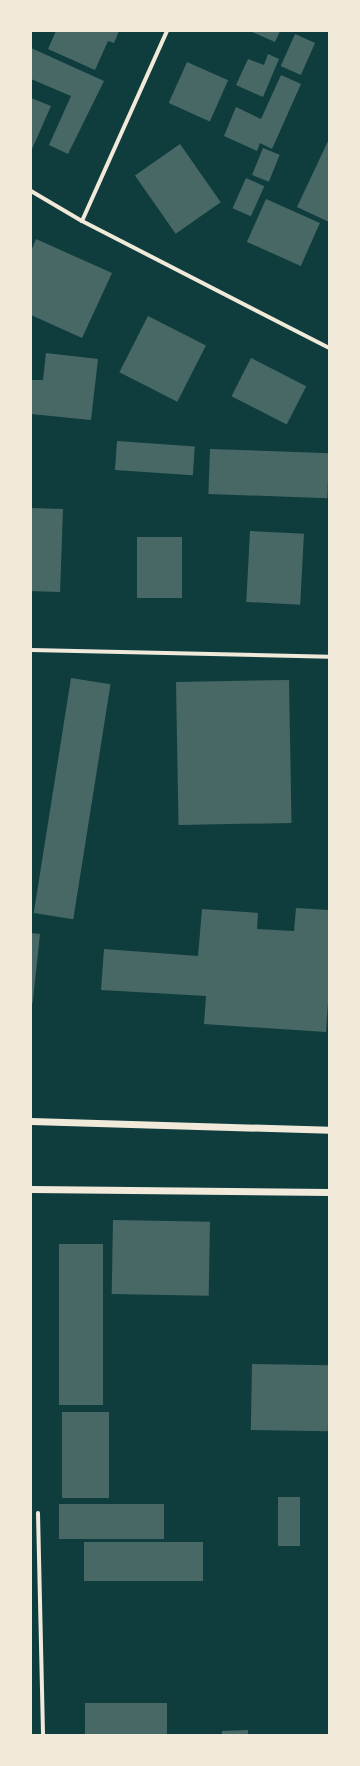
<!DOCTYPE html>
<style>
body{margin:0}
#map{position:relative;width:360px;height:1766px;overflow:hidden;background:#0f3d3e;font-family:Karla,sans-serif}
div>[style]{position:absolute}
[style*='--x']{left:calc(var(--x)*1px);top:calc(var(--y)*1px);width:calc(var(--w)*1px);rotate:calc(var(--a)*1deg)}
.building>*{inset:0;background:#486865;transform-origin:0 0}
.minor>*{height:4px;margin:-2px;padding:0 2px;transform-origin:2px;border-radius:2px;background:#f1e9da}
.tertiary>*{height:7px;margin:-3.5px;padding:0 3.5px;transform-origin:3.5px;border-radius:3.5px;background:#f1e9da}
span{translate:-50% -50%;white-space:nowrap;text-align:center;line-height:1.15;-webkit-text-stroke:3px #f1e9da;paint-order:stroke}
.frame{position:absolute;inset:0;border:32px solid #f1e9da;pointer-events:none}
</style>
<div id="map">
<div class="building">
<i style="clip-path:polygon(56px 31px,119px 31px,114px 43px,108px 41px,95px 70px,48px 49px)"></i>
<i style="clip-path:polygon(250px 31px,280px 31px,275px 42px)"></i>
<i style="left:295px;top:34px;width:22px;height:35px;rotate:24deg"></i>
<i style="clip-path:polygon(31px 48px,104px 81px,68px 154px,49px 145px,71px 96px,31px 79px)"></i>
<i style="clip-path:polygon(268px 54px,279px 59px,263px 97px,236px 85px,248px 59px,264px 65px)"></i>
<i style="left:187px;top:62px;width:45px;height:45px;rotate:24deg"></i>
<i style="clip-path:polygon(281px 75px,301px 84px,272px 149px,260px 143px,257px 151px,224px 136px,236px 107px,261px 119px)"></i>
<i style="clip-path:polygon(31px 98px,51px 106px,32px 149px,31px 148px)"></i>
<i style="clip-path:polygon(329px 139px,329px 222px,297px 207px)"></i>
<i style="left:180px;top:144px;width:71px;height:55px;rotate:55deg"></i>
<i style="left:263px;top:148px;width:18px;height:29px;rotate:22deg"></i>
<i style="left:246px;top:178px;width:20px;height:33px;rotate:24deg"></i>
<i style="left:266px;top:199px;width:59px;height:47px;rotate:24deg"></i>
<i style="clip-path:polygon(36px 239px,112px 273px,82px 338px,31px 315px,31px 251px)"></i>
<i style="left:148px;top:316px;width:65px;height:63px;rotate:27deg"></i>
<i style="clip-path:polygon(46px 353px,98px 359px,91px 420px,31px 414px,31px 380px,43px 380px)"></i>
<i style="left:251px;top:358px;width:62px;height:43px;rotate:27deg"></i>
<i style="left:117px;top:441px;width:78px;height:29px;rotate:4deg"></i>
<i style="left:210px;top:449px;width:119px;height:45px;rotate:2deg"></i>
<i style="left:31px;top:508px;width:32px;height:83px;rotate:2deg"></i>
<i style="left:250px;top:531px;width:54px;height:71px;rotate:3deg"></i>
<i style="left:137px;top:537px;width:45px;height:61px"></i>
<i style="left:71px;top:678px;width:40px;height:238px;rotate:9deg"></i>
<i style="left:289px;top:680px;width:143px;height:113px;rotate:89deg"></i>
<i style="clip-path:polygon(296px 908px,329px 910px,329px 988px,326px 1032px,204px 1024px,206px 996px,101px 990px,104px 949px,198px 956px,202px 909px,258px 913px,257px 929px,294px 931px)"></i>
<i style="left:31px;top:933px;width:9px;height:70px;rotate:6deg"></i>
<i style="left:113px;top:1220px;width:97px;height:74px;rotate:1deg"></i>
<i style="left:103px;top:1244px;width:161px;height:44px;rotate:90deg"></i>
<i style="left:252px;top:1364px;width:77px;height:66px;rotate:1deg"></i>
<i style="left:62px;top:1412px;width:47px;height:86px"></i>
<i style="left:278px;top:1497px;width:22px;height:49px"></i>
<i style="left:164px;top:1504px;width:35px;height:105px;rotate:90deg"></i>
<i style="left:203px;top:1542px;width:39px;height:119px;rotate:90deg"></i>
<i style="left:85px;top:1703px;width:82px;height:32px"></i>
<i style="clip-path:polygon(248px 1730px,248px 1735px,222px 1735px,222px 1731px)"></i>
</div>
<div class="minor">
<i style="--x:31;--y:191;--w:59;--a:30.5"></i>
<i style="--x:82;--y:221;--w:278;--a:27.2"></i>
<i style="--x:82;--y:221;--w:208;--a:-65.9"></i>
<i style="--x:31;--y:650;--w:298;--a:1.3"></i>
<i style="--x:38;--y:1513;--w:222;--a:88.7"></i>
</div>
<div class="tertiary">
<i style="--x:31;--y:1121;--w:298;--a:1.7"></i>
<i style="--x:31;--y:1189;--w:298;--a:0.6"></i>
</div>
<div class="frame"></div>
</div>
